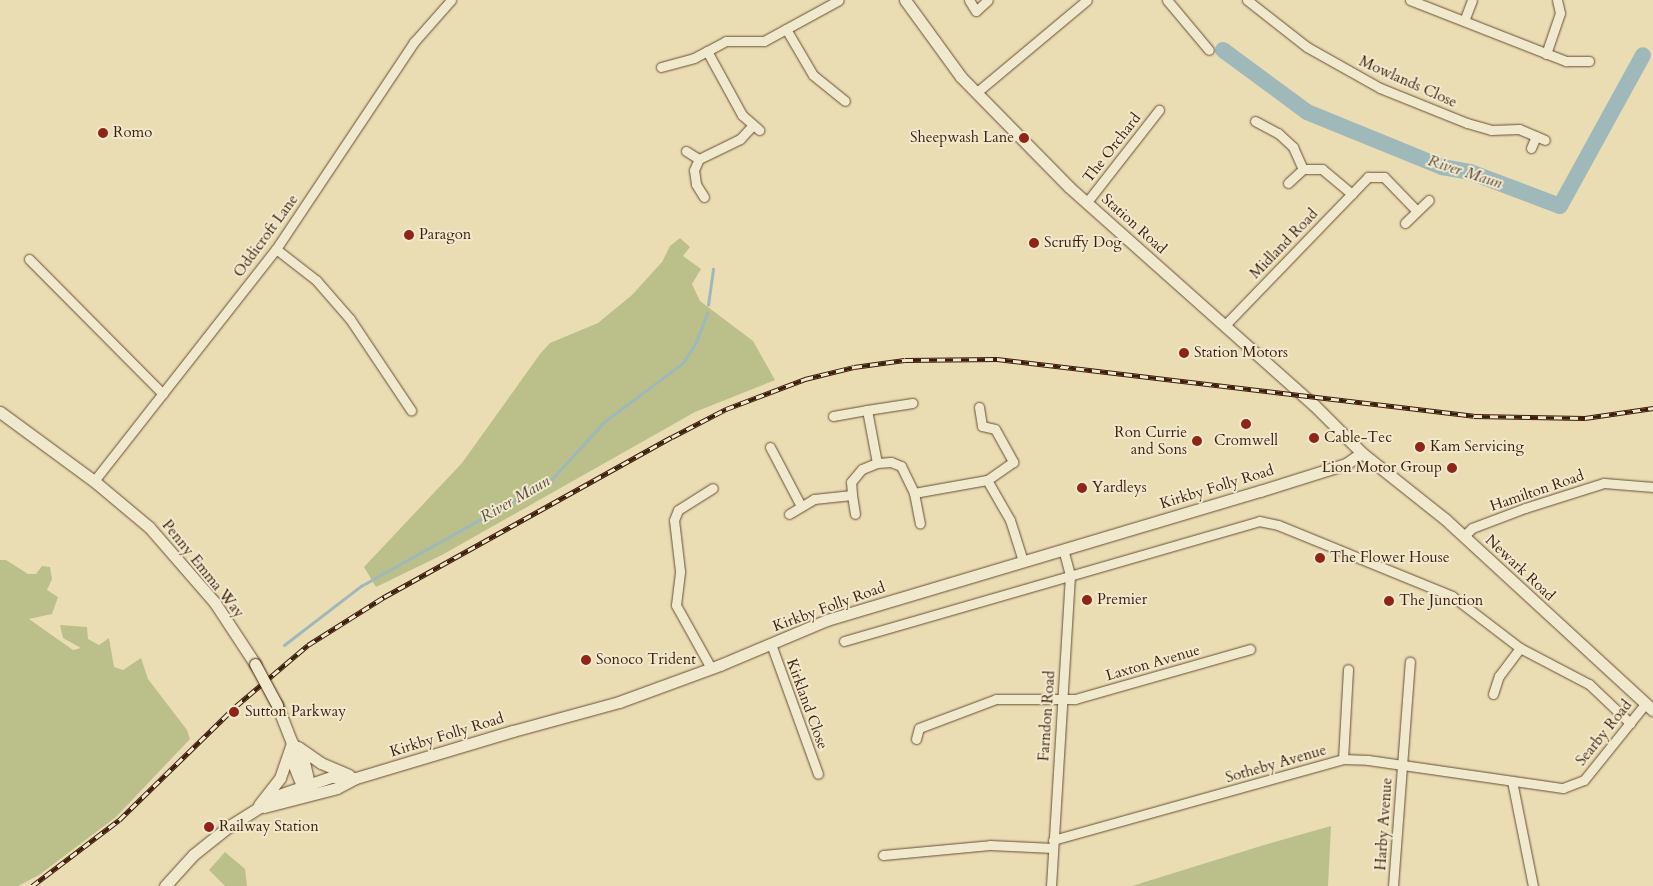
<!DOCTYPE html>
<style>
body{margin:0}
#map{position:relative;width:1653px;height:886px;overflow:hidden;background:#eaddb3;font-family:Cardo,serif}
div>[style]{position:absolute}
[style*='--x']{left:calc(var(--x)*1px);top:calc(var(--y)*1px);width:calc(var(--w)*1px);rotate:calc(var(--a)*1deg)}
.green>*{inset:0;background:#bbc08a}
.stream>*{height:2.5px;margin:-1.25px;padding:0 1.25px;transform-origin:1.25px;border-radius:1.25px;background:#9fb8ba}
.river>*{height:16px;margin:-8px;padding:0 8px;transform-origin:8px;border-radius:8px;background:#9fb8ba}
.roads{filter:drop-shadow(0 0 1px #684d35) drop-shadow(0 0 1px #684d35)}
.minor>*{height:9px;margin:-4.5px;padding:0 4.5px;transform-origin:4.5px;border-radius:4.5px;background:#f1e9ce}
.secondary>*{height:11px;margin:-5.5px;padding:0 5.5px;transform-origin:5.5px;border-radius:5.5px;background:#f1e9ce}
.rail>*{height:4.5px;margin-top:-2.25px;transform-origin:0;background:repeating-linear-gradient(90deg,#f1e9ce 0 8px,#3d1d0b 0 16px);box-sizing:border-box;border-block:1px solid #3d1d0b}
.bridges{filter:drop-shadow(0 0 1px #3d1d0b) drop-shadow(0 0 1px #3d1d0b)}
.secondary-bridge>*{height:11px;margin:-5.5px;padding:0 5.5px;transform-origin:5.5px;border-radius:5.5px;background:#f1e9ce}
.dots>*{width:14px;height:14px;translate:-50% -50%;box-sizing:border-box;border:2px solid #f1e9ce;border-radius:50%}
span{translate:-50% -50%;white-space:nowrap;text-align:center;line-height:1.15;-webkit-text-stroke:4px #f1e9ce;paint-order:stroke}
.street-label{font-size:15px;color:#3d1d0b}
.poi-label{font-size:15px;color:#3d1d0b}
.left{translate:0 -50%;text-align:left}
.right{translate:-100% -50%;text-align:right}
.water-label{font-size:16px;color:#5a4c40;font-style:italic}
</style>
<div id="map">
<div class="green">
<i style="clip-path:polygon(680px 238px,690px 247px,683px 256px,701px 269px,692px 284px,700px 301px,753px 341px,775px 380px,695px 412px,442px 555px,376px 587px,364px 567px,462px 463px,540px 354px,550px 343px,598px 323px,632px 295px,662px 262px,670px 246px)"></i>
<i style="clip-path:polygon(0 560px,6px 560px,28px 574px,36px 574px,42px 566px,50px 567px,52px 579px,47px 590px,58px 597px,52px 614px,29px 619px,73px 650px,81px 648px,63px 638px,60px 625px,87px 627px,88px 639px,99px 645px,109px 638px,114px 667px,123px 670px,141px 658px,148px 679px,187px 730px,190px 739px,116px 817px,39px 875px,18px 886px,0 886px)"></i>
<i style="clip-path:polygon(1331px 826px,1328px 886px,1132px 886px,1264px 845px)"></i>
<i style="clip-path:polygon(225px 852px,245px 869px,247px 886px,225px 886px,209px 870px)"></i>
</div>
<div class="stream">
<i style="--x:708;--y:305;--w:36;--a:-82"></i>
<i style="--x:284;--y:645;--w:97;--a:-37.5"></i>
<i style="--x:361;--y:586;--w:218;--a:-29.2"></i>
<i style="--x:551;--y:480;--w:79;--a:-47.6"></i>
<i style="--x:604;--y:422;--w:99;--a:-36.8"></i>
<i style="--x:683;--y:363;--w:25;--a:-58"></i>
<i style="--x:696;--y:342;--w:31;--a:-69"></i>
</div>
<div class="river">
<i style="--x:1223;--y:50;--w:104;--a:36.4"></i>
<i style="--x:1307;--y:112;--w:146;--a:22.2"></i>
<i style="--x:1442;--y:167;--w:28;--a:10"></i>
<i style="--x:1470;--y:172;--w:96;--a:20.7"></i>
<i style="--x:1560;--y:206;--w:172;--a:-61.2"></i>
</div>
<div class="roads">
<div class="minor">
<i style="--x:969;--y:0;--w:13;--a:58"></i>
<i style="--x:976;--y:11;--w:16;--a:-43"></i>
<i style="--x:1167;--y:0;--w:65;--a:50"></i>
<i style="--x:1247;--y:0;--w:76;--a:38.1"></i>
<i style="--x:1307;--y:47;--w:84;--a:29.3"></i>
<i style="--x:1380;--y:88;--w:94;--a:21.9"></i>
<i style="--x:1467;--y:123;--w:25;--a:16"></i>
<i style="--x:1491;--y:130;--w:28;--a:-2"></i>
<i style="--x:1519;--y:129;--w:28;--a:23"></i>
<i style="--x:1410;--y:0;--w:168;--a:21.4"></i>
<i style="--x:1566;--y:61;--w:23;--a:0"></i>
<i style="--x:1464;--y:21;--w:22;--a:-69"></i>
<i style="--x:786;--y:29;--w:53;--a:59.6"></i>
<i style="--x:813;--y:75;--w:41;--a:39.1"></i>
<i style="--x:707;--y:51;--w:73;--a:61.3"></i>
<i style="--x:742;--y:115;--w:23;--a:41"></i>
<i style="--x:1546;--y:54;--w:43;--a:-71.1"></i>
<i style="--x:1560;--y:13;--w:13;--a:-103"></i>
<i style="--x:661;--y:67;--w:34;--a:-15"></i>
<i style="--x:694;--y:58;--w:36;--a:-28"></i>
<i style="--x:726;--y:41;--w:38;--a:0"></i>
<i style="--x:764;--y:41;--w:85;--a:-28.7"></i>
<i style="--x:977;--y:92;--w:143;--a:-39.9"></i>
<i style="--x:1255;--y:121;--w:26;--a:28"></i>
<i style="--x:1278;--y:133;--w:21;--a:43"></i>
<i style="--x:1293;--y:147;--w:24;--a:66"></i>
<i style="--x:1531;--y:148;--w:13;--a:-67"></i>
<i style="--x:686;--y:151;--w:15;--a:32"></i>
<i style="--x:1288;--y:183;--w:21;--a:-43"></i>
<i style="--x:1303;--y:169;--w:19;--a:0"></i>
<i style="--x:1322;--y:169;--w:39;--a:40"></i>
<i style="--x:704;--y:197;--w:15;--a:-122"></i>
<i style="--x:696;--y:184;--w:14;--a:-98"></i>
<i style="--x:694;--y:170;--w:12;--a:-66"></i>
<i style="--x:699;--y:159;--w:46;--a:-26"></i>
<i style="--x:740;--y:139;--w:19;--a:-47"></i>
<i style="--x:1087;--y:202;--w:117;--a:-52"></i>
<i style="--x:1405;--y:223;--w:33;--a:-44"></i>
<i style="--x:276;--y:249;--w:51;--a:37.8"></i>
<i style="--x:316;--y:280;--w:52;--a:48.9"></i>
<i style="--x:350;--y:319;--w:110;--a:56.2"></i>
<i style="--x:29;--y:259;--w:190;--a:45.2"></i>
<i style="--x:1225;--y:325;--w:206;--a:-46"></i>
<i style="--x:1368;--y:177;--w:16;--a:0"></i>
<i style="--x:1384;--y:177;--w:47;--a:45.9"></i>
<i style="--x:979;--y:407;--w:19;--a:81"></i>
<i style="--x:982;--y:426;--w:13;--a:13"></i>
<i style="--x:995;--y:429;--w:38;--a:61"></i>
<i style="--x:1013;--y:462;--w:32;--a:145"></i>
<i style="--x:987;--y:480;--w:46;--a:60.1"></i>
<i style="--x:1010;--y:520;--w:43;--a:72.4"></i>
<i style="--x:833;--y:416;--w:35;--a:-10"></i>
<i style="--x:770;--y:447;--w:67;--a:62.3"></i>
<i style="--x:877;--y:463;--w:54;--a:-100.7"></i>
<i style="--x:867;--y:410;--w:46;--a:-8.8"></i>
<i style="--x:94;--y:481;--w:295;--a:-51.9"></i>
<i style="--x:276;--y:249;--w:249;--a:-56.3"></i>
<i style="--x:414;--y:42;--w:56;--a:-48.6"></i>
<i style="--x:914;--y:493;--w:31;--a:79"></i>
<i style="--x:852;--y:495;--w:19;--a:81"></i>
<i style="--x:789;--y:514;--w:29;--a:-31"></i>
<i style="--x:814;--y:499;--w:38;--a:-6"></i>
<i style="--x:852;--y:495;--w:13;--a:-94"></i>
<i style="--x:851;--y:482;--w:17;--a:-50"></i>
<i style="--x:862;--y:469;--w:16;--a:-22"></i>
<i style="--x:877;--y:463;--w:14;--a:-4"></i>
<i style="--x:891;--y:462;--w:11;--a:22"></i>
<i style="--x:901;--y:466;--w:30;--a:64"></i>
<i style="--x:914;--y:493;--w:74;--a:-10.1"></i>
<i style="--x:1464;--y:536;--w:11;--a:-45"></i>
<i style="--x:1472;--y:528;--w:57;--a:-20.7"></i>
<i style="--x:1525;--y:508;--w:83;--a:-17.6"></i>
<i style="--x:1604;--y:483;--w:49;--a:4.7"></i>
<i style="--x:844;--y:641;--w:432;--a:-16.1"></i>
<i style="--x:1259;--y:521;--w:19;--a:12"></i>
<i style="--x:1278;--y:525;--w:188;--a:22.2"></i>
<i style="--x:1452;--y:596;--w:86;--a:37.4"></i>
<i style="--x:1520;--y:648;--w:78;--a:27.6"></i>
<i style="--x:1589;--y:684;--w:57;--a:43.6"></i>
<i style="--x:771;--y:644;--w:138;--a:70.1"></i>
<i style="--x:711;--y:668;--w:72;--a:-119.1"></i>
<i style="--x:676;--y:605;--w:34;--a:-83"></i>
<i style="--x:680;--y:571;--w:51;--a:-96.7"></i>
<i style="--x:674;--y:520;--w:11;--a:-68"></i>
<i style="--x:678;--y:510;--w:41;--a:-32.2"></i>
<i style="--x:1493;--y:694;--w:19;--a:-72"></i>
<i style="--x:1499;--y:676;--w:35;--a:-53"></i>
<i style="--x:916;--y:739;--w:11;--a:-75"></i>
<i style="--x:919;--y:728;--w:82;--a:-20.6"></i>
<i style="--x:996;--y:699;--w:79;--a:0"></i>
<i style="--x:1075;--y:699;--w:182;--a:-15.9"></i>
<i style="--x:1343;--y:759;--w:90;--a:-86.8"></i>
<i style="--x:1512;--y:781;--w:107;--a:78.7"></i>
<i style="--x:1053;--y:840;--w:301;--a:-15.6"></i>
<i style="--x:1343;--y:759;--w:25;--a:2"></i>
<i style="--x:1368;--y:760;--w:197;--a:8.2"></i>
<i style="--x:1563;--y:788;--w:22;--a:-21"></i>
<i style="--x:1584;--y:780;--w:97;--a:-51.2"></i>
<i style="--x:883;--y:855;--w:107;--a:-5.3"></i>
<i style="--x:990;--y:845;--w:63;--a:2.7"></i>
<i style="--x:1051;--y:886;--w:312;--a:-86.5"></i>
<i style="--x:1070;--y:575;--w:27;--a:-105"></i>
<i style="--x:1393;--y:886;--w:225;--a:-85.7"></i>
</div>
<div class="secondary">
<i style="--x:905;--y:0;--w:95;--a:54"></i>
<i style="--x:961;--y:77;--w:154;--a:45.5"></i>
<i style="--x:1069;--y:187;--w:328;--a:41.7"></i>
<i style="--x:1314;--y:405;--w:68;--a:45"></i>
<i style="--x:1362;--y:453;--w:106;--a:38.5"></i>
<i style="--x:1445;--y:519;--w:282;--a:42.6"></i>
<i style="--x:0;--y:412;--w:117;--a:36.3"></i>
<i style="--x:94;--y:481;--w:72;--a:39.9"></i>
<i style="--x:149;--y:527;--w:101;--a:49"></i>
<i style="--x:215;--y:603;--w:73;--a:56.7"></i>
<i style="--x:277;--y:705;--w:41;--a:68.5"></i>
<i style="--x:292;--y:743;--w:22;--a:58"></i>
<i style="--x:304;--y:762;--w:28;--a:77"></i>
<i style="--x:298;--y:747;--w:28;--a:35"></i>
<i style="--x:321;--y:763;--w:30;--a:23"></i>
<i style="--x:293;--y:750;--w:16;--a:86"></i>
<i style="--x:294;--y:766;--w:27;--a:68"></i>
<i style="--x:259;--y:805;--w:34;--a:-52"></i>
<i style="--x:280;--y:778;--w:37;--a:-71"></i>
<i style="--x:264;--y:807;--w:75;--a:-14.6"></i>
<i style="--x:337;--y:788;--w:21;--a:-28"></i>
<i style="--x:356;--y:778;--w:164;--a:-16.7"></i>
<i style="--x:513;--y:731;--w:110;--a:-15.3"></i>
<i style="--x:619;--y:702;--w:108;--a:-20.1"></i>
<i style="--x:720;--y:665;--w:116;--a:-22.8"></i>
<i style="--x:827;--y:620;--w:452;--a:-16.6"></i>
<i style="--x:1260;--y:491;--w:90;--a:-17.4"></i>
<i style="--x:1346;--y:464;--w:19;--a:-35"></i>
<i style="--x:165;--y:886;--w:42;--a:-47.9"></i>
<i style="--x:193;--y:855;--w:45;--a:-38.7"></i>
<i style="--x:228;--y:827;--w:60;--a:-32.1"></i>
<i style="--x:279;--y:795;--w:55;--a:-19.1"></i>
<i style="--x:331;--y:777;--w:23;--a:2"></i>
</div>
</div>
<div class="rail">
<i style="--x:32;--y:886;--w:109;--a:-37.2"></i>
<i style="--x:119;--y:820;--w:163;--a:-44.3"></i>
<i style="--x:236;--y:706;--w:94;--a:-40.3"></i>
<i style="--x:308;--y:645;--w:90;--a:-32.3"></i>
<i style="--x:384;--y:597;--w:329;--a:-29.1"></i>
<i style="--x:672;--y:437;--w:61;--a:-27.4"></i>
<i style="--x:726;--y:409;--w:85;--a:-20.8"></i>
<i style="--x:805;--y:379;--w:50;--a:-13.8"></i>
<i style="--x:854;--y:367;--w:51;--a:-7.8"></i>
<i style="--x:905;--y:360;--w:92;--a:-0.6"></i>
<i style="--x:997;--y:359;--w:480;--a:6.8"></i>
<i style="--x:1474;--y:416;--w:111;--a:1"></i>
<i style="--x:1585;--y:418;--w:69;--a:-8.4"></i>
</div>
<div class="bridges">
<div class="secondary-bridge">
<i style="--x:255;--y:664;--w:47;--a:61.8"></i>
</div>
</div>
<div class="dots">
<i style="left:103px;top:133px;background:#8f2418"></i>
<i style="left:1024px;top:138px;background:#8f2418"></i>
<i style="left:409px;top:235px;background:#8f2418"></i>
<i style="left:1034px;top:243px;background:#8f2418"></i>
<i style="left:1184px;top:353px;background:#8f2418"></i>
<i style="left:1246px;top:424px;background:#8f2418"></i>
<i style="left:1314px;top:438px;background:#8f2418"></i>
<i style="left:1197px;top:441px;background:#8f2418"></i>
<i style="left:1420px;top:447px;background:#8f2418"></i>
<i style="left:1452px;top:468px;background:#8f2418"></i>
<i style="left:1082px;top:488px;background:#8f2418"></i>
<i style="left:1320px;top:558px;background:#8f2418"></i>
<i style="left:1087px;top:600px;background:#8f2418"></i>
<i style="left:1389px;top:601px;background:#8f2418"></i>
<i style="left:586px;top:660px;background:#8f2418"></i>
<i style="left:234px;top:712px;background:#8f2418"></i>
<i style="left:209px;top:827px;background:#8f2418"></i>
</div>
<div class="street-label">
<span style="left:1408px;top:82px;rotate:24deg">Mowlands Close</span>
<span style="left:1112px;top:148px;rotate:-52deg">The Orchard</span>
<span style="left:1134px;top:224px;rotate:42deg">Station Road</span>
<span style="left:266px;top:236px;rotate:-54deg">Oddicroft Lane</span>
<span style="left:1284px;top:244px;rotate:-46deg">Midland Road</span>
<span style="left:1217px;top:487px;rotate:-17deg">Kirkby Folly Road</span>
<span style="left:1537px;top:491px;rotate:-19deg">Hamilton Road</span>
<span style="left:1520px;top:568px;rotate:43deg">Newark Road</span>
<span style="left:203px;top:569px;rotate:51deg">Penny Emma Way</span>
<span style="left:829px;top:607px;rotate:-20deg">Kirkby Folly Road</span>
<span style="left:1153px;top:663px;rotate:-16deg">Laxton Avenue</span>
<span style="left:807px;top:704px;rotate:70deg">Kirkland Close</span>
<span style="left:1047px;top:716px;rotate:-86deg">Farndon Road</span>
<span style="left:1604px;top:733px;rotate:-51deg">Searby Road</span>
<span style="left:447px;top:735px;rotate:-17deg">Kirkby Folly Road</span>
<span style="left:1276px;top:764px;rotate:-16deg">Sotheby Avenue</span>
<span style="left:1384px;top:824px;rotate:-86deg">Harby Avenue</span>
</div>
<div class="poi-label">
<span class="left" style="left:113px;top:133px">Romo</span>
<span class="right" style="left:1014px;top:138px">Sheepwash Lane</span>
<span class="left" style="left:419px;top:235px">Paragon</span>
<span class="left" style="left:1044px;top:243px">Scruffy Dog</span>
<span class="left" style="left:1194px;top:353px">Station Motors</span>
<span class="right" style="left:1187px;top:441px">Ron Currie<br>and Sons</span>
<span class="left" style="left:1324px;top:438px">Cable-Tec</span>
<span style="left:1246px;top:441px">Cromwell</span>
<span class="left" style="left:1430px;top:447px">Kam Servicing</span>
<span class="right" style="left:1442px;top:468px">Lion Motor Group</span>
<span class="left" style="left:1092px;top:488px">Yardleys</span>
<span class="left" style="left:1330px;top:558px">The Flower House</span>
<span class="left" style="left:1097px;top:600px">Premier</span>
<span class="left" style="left:1399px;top:601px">The Junction</span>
<span class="left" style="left:596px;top:660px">Sonoco Trident</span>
<span class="left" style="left:245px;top:712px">Sutton Parkway</span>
<span class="left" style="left:219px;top:827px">Railway Station</span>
</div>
<div class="water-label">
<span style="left:1465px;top:172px;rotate:18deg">River Maun</span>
<span style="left:515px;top:499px;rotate:-30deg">River Maun</span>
</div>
</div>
